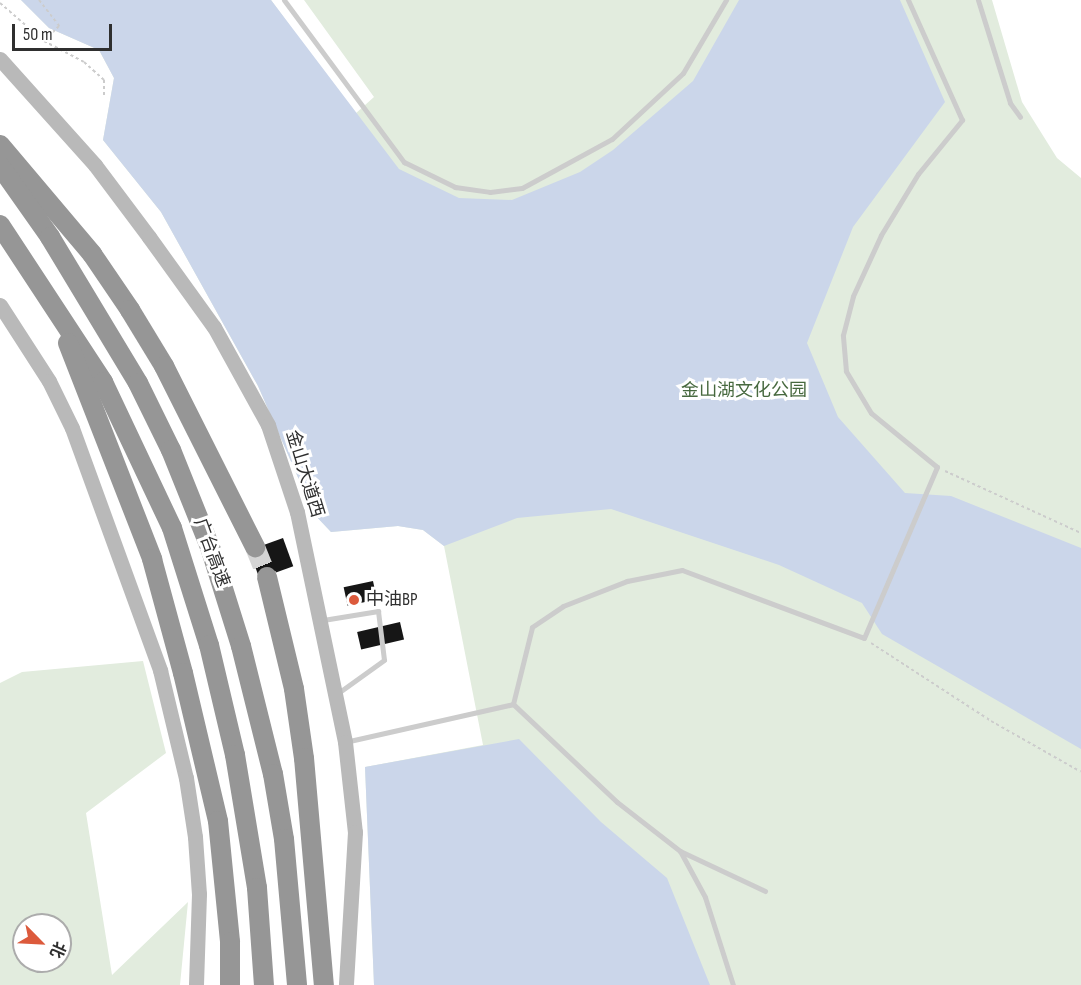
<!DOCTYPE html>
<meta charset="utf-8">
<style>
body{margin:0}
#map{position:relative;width:1081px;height:985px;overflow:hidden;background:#fff;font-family:"Sofia Sans Condensed","Noto Sans SC",sans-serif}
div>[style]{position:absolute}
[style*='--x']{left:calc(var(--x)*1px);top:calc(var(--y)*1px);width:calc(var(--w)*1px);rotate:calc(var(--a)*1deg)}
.green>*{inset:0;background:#e2ecde}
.water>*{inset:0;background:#cbd6ea}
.building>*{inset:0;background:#161616;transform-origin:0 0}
.highway-tunnel>*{height:20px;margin-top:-10px;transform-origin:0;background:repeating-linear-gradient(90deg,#d5d5d5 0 20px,transparent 0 30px)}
.path>*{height:2px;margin-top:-1px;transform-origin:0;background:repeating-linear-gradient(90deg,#ccc 0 3px,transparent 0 6px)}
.lane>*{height:5px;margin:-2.5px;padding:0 2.5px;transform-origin:2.5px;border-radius:2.5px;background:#ccc}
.secondary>*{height:15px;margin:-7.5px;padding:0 7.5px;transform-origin:7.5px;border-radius:7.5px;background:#b9b9b9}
.highway>*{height:20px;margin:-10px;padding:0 10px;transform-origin:10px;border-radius:10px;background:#969696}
.dots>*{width:16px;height:16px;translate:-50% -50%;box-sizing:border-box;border:3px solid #fff;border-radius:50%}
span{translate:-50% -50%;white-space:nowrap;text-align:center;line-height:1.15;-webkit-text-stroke:6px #fff;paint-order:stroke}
.park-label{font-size:18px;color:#47693f}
.street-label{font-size:18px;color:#2f2f2f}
.poi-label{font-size:18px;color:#2f2f2f}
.left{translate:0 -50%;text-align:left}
.north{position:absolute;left:12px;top:913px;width:60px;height:60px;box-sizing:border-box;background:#fff;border:2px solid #acacac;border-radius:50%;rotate:114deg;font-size:16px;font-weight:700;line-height:24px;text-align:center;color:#2f2f2f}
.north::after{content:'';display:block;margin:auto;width:21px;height:27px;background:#dc5a3c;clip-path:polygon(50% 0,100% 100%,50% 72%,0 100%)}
.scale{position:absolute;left:12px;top:24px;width:100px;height:27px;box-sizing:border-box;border:3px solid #2f2f2f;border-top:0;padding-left:8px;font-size:18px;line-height:21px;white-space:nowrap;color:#2f2f2f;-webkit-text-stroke:4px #fff;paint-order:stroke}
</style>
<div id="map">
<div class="green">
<i style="clip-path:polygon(21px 0,271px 0,355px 114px,374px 97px,304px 0,992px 0,1022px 102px,1057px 158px,1081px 178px,1081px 985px,374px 985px,365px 767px,483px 745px,444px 546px,423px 530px,398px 526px,331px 532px,314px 514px,258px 386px,161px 212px,103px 140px,114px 78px,99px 50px,49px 28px)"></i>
<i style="clip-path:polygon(evenodd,143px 661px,166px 753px,86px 813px,112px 975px,188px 902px,180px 985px,0 985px,0 683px,22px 672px,143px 661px,24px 925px,60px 925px,60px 961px,24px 961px,24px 925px)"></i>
</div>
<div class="water">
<i style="clip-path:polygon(21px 0,271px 0,399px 169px,459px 198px,512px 200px,580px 172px,613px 150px,693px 81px,739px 0,900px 0,945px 102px,853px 227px,807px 343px,838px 417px,905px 493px,951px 496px,1081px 548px,1081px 749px,882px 634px,862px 603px,779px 565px,611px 509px,517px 518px,444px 546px,423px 530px,398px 526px,331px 532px,314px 514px,258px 386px,161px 212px,103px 140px,114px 78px,99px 50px,49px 28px)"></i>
<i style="clip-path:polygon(519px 739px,601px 822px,667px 878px,710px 985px,374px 985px,365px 767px)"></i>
</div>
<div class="building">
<i style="left:283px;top:538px;width:30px;height:36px;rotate:70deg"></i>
<i style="left:373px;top:581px;width:19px;height:30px;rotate:78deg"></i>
<i style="left:400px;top:622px;width:18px;height:44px;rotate:77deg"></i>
</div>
<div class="highway-tunnel">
<i style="--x:255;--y:547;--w:32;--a:68"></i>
</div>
<div class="path">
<i style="--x:39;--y:0;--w:33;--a:52"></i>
<i style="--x:59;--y:26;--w:21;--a:135"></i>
<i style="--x:0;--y:3;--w:58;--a:40.8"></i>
<i style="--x:44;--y:41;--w:45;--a:27.7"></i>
<i style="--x:84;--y:62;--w:27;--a:42"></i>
<i style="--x:104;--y:80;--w:15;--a:90"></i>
<i style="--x:945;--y:471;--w:149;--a:24.5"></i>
<i style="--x:871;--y:643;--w:143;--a:33"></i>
<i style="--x:991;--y:721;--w:103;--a:29.5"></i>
</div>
<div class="lane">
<i style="--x:284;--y:0;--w:202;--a:53.5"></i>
<i style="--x:404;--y:162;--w:57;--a:26.1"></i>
<i style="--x:455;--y:187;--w:35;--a:8"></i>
<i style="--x:490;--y:192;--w:32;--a:-7"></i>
<i style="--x:522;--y:188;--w:102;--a:-28.6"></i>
<i style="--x:612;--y:139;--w:97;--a:-42.9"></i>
<i style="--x:683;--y:73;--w:85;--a:-59.5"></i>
<i style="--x:978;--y:0;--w:108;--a:72.7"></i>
<i style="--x:1010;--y:103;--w:17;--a:54"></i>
<i style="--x:323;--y:620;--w:56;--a:-9.3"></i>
<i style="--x:378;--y:611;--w:49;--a:83"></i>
<i style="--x:384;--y:660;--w:57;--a:144.3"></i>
<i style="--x:345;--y:742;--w:172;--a:-12.7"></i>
<i style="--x:680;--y:851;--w:94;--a:25.2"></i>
<i style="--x:733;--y:985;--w:92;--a:-107.7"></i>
<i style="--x:705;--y:897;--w:52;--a:-118.5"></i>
<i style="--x:680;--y:851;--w:80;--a:-142.1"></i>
<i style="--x:617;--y:802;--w:143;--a:-136.7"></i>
<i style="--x:513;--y:704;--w:79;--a:-76.1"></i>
<i style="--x:532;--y:627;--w:37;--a:-34"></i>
<i style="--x:563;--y:606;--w:69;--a:-21.3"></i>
<i style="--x:627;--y:581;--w:56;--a:-11.3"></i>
<i style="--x:682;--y:570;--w:194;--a:20.5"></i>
<i style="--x:864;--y:638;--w:186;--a:-66.9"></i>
<i style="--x:937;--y:467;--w:85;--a:-140.7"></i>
<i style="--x:871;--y:413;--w:49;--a:-120.8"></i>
<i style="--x:846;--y:371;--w:36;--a:-95"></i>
<i style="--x:843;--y:335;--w:40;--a:-75.6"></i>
<i style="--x:853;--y:296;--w:67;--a:-65.3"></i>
<i style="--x:881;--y:235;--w:71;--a:-58.8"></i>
<i style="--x:918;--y:174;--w:70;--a:-50.8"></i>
<i style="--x:962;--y:120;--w:132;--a:-114.2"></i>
</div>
<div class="secondary">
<i style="--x:0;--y:59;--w:142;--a:48.1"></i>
<i style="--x:95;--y:165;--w:90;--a:53.1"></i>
<i style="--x:149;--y:237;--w:111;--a:54.2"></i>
<i style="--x:214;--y:327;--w:112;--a:61.1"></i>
<i style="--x:268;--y:425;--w:92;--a:71.6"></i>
<i style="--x:297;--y:512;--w:235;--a:78.2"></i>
<i style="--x:345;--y:742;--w:91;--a:83.7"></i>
<i style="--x:355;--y:832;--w:153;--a:93.4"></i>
<i style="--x:0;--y:305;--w:90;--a:57.2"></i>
<i style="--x:49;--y:381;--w:52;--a:63.9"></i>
<i style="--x:72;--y:428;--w:258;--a:70"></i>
<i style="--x:160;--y:670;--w:111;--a:76.5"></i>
<i style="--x:186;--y:778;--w:60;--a:81.3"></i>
<i style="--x:195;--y:837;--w:57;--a:86"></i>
<i style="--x:199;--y:894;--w:91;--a:91.9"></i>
</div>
<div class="highway">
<i style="--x:0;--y:145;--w:143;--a:49.8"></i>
<i style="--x:92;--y:254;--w:68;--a:55.8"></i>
<i style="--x:130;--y:310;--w:66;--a:58.7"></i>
<i style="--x:164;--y:366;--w:203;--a:63.3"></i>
<i style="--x:0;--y:166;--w:87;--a:54.8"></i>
<i style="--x:50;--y:237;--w:170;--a:58.9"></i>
<i style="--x:138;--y:383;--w:75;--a:63.8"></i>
<i style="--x:171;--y:450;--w:105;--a:68.1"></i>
<i style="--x:210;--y:547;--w:104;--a:72.6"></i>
<i style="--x:241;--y:646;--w:132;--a:76"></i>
<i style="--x:273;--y:774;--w:66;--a:80.4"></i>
<i style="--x:284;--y:839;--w:147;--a:84.9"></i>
<i style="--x:0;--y:225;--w:188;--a:56.7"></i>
<i style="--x:103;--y:382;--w:161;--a:64.7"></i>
<i style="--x:172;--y:528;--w:123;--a:72.5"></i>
<i style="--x:209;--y:645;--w:113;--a:76.7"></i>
<i style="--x:235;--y:755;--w:135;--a:80.6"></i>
<i style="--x:257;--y:888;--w:97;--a:85.9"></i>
<i style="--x:68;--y:343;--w:232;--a:68.7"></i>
<i style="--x:152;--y:559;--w:118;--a:74.8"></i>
<i style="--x:183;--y:673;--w:152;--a:76.7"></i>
<i style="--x:218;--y:821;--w:122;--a:84.3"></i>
<i style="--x:230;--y:942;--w:43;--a:90"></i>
<i style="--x:267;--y:577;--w:115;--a:76.4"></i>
<i style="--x:294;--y:689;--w:70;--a:81.8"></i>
<i style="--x:304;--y:758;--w:228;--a:85"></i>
</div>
<div class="dots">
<i style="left:354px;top:600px;background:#dc5a3c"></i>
</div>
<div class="park-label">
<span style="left:744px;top:391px">金山湖文化公园</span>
</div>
<div class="street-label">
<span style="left:304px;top:474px;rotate:73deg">金山大道西</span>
<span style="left:211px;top:553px;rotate:70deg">广台高速</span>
</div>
<div class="poi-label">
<span class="left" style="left:366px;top:600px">中油BP</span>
</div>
<div class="north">北</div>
<div class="scale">50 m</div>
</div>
